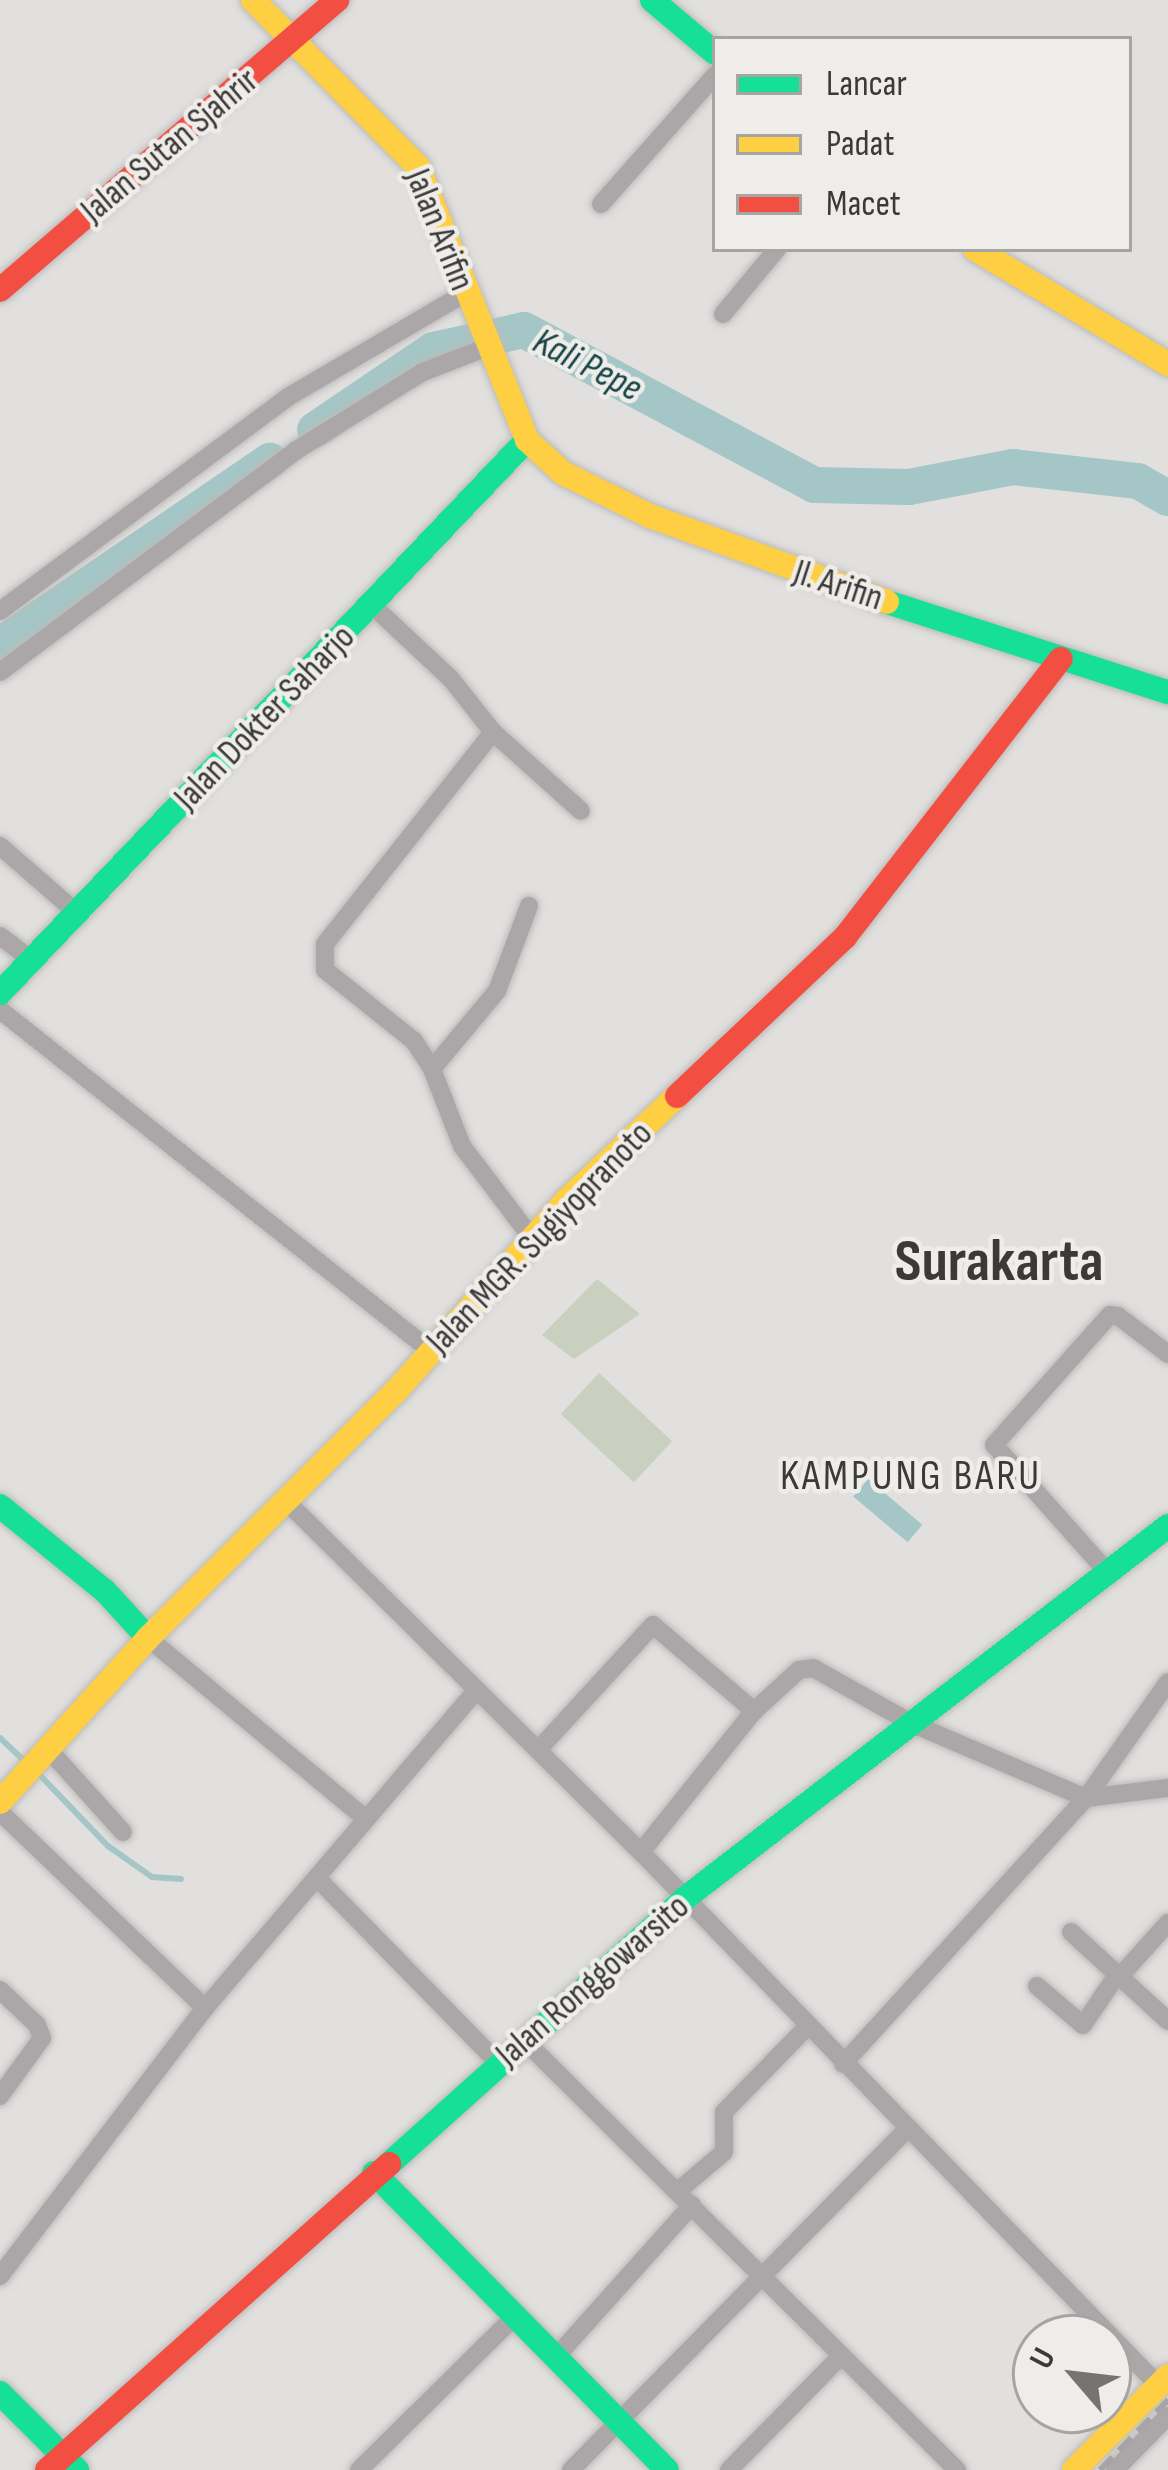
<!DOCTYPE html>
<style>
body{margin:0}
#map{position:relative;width:1168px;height:2470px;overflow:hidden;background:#e1e0de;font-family:"Sofia Sans Condensed",sans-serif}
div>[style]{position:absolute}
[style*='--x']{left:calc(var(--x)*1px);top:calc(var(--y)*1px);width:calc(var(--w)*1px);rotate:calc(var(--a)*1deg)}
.green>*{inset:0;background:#c9d0bf;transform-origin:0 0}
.water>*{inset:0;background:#a5c6c6;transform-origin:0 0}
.stream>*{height:6px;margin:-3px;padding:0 3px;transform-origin:3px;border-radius:3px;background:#a5c6c6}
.river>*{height:36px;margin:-18px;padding:0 18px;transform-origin:18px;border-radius:18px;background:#a5c6c6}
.roads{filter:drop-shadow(0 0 3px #bcbbba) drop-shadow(0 0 3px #bcbbba)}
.street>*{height:18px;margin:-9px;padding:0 9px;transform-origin:9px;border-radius:9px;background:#aba7a8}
.fast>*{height:24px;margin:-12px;padding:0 12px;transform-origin:12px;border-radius:12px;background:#16e098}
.slow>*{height:24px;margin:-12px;padding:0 12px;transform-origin:12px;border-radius:12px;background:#ffcf43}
.jam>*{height:24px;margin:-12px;padding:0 12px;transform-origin:12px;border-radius:12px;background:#f24e42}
.rail>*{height:6px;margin-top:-3px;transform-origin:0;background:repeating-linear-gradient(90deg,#a6a4a4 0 18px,transparent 0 27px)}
span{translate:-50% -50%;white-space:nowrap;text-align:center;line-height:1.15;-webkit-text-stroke:9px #efedea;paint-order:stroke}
.street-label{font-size:36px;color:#3b3a39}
.water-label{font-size:39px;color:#174445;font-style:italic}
.quarter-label{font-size:42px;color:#3b3a39;letter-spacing:3px}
.town-label{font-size:60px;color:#3b3a39;font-weight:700}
.legend{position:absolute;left:712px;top:36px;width:420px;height:216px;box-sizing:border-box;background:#efedea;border:3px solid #a7a5a3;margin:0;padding:15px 21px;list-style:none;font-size:36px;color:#3b3a39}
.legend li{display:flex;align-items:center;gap:24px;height:60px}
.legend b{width:60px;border:3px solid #a7a5a3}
.north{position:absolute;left:1012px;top:2314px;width:120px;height:120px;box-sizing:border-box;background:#efedea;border:3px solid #a7a5a3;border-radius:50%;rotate:298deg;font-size:33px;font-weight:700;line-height:48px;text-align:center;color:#3b3a39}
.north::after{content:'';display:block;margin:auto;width:42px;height:54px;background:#757473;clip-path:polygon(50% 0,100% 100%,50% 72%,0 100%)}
</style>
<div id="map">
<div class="green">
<i style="clip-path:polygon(597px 1279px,640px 1314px,574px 1359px,542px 1335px)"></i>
<i style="left:599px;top:1373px;width:100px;height:56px;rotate:43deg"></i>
</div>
<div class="water">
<i style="left:868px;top:1479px;width:71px;height:23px;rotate:40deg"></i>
</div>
<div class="stream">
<i style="--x:0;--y:1738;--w:34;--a:43"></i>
<i style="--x:35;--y:1770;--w:105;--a:46.2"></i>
<i style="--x:108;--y:1846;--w:54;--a:35.2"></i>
<i style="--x:152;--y:1877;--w:29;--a:4"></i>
</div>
<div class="river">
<i style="--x:315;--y:430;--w:143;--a:-34.1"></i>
<i style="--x:433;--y:350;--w:93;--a:-12.4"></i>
<i style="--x:524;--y:330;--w:329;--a:28.1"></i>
<i style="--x:814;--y:485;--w:95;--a:1.2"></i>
<i style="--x:909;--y:487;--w:106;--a:-10.9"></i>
<i style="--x:1013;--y:467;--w:126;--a:6.4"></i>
<i style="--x:1138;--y:481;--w:34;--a:30"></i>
<i style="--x:0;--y:645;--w:327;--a:-34.3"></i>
</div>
<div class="roads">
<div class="street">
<i style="--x:601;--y:204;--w:172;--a:-48.5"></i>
<i style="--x:723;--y:314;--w:85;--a:-50.3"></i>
<i style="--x:373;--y:606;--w:107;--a:43.1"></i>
<i style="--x:451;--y:679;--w:68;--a:51.6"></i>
<i style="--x:493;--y:732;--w:270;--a:128.4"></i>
<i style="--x:325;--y:944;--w:26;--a:90"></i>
<i style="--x:325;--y:970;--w:114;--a:38.6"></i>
<i style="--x:414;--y:1041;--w:33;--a:57"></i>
<i style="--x:432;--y:1069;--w:83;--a:68.7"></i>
<i style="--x:462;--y:1146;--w:114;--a:52.8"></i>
<i style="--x:0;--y:611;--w:359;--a:-36.6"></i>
<i style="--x:288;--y:397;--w:205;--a:-30.4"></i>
<i style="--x:0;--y:672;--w:369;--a:-36.8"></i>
<i style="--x:295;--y:451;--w:150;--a:-31.7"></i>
<i style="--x:423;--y:372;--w:66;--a:-21.2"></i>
<i style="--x:493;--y:732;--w:118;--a:41.9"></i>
<i style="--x:0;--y:846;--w:101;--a:41"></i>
<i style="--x:0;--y:936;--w:40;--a:37"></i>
<i style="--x:0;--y:1010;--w:550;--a:38.35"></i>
<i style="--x:432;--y:1069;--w:102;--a:-50.2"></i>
<i style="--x:497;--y:991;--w:91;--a:-69.4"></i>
<i style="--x:288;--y:1503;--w:496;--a:44.7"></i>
<i style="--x:641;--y:1852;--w:743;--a:45.87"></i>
<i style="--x:1110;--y:1575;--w:174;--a:-131.7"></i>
<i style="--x:994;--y:1445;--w:174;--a:-48.3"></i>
<i style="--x:1110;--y:1315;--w:8;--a:7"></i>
<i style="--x:1118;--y:1316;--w:63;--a:37.2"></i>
<i style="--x:148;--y:1638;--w:283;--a:39.7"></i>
<i style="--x:538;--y:1750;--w:170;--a:-47.4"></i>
<i style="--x:653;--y:1625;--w:133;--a:40.4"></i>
<i style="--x:50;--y:1751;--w:109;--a:48"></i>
<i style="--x:0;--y:1812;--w:284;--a:43.7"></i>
<i style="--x:641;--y:1852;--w:181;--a:-51.3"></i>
<i style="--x:754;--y:1711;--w:61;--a:-42.3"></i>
<i style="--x:799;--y:1670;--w:14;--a:-8"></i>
<i style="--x:813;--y:1668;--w:115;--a:29.2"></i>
<i style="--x:913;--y:1724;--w:188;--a:23.2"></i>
<i style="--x:1086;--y:1798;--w:83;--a:-7"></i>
<i style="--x:317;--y:1878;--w:259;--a:45.6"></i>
<i style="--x:1071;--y:1932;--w:132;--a:42.5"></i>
<i style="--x:1122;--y:1974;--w:69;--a:-48"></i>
<i style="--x:1037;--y:1986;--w:60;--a:40.3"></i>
<i style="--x:1083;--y:2025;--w:60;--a:-55.8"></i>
<i style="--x:0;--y:1990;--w:51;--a:43.4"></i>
<i style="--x:37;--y:2025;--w:14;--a:69"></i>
<i style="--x:42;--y:2038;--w:72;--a:125.9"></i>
<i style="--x:525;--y:2041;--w:609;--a:44.8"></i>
<i style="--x:843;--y:2064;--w:360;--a:-47.6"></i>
<i style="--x:1086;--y:1798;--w:142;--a:-54.7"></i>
<i style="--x:678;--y:2191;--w:60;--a:-40.3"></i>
<i style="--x:724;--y:2152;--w:40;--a:-90"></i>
<i style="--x:724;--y:2112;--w:119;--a:-45.7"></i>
<i style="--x:0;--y:2276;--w:337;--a:-52.6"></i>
<i style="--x:205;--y:2008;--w:417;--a:-49.5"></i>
<i style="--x:556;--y:2357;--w:204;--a:-48.2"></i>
<i style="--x:359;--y:2470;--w:221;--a:-44.6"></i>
<i style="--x:571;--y:2470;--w:479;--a:-45.4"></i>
<i style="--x:729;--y:2470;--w:158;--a:-45.5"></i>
<i style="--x:1115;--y:2470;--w:76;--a:-45.5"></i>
</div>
<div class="fast">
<i style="--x:652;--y:0;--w:82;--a:40.1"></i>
<i style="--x:887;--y:602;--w:295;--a:17.8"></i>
<i style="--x:0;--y:993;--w:764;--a:-46.38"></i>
<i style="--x:0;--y:1506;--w:135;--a:39"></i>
<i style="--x:105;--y:1591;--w:64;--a:47.5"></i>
<i style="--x:389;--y:2164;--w:397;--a:-41.9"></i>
<i style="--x:684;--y:1899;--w:611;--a:-37.62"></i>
<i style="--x:374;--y:2173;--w:417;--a:45.4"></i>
<i style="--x:0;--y:2393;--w:109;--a:45"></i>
</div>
<div class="slow">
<i style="--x:253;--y:0;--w:235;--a:45.3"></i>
<i style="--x:418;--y:167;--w:294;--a:68.2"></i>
<i style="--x:527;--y:440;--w:49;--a:42.5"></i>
<i style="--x:563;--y:473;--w:97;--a:26.3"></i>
<i style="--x:650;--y:516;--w:252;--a:19.9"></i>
<i style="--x:975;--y:249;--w:225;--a:30.8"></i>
<i style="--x:0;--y:1802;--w:221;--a:-47.9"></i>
<i style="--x:148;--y:1638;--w:350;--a:-44.9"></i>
<i style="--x:396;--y:1391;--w:256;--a:-48.2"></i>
<i style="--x:567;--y:1200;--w:151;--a:-43.4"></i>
<i style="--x:1074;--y:2470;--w:133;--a:-45"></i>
</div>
<div class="jam">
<i style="--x:0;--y:290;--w:445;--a:-40.7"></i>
<i style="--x:677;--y:1096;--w:231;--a:-43.4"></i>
<i style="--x:845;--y:937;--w:352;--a:-52.2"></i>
<i style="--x:47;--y:2470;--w:459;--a:-41.8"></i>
</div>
</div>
<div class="rail">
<i style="--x:1100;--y:2470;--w:98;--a:-45.8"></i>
</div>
<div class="street-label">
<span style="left:170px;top:146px;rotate:-40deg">Jalan Sutan Sjahrir</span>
<span style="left:439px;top:230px;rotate:68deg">Jalan Arifin</span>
<span style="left:838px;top:586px;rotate:18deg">Jl. Arifin</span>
<span style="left:265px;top:718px;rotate:-46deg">Jalan Dokter Saharjo</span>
<span style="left:540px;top:1238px;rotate:-46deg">Jalan MGR. Sugiyopranoto</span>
<span style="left:593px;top:1981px;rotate:-41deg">Jalan Ronggowarsito</span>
</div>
<div class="water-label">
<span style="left:587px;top:366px;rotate:27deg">Kali Pepe</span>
</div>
<div class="quarter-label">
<span style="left:911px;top:1477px">KAMPUNG BARU</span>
</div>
<div class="town-label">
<span style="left:999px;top:1262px">Surakarta</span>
</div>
<ul class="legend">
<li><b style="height:15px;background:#16e098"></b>Lancar</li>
<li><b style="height:15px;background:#ffcf43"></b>Padat</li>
<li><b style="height:15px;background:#f24e42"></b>Macet</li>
</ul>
<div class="north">U</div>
</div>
